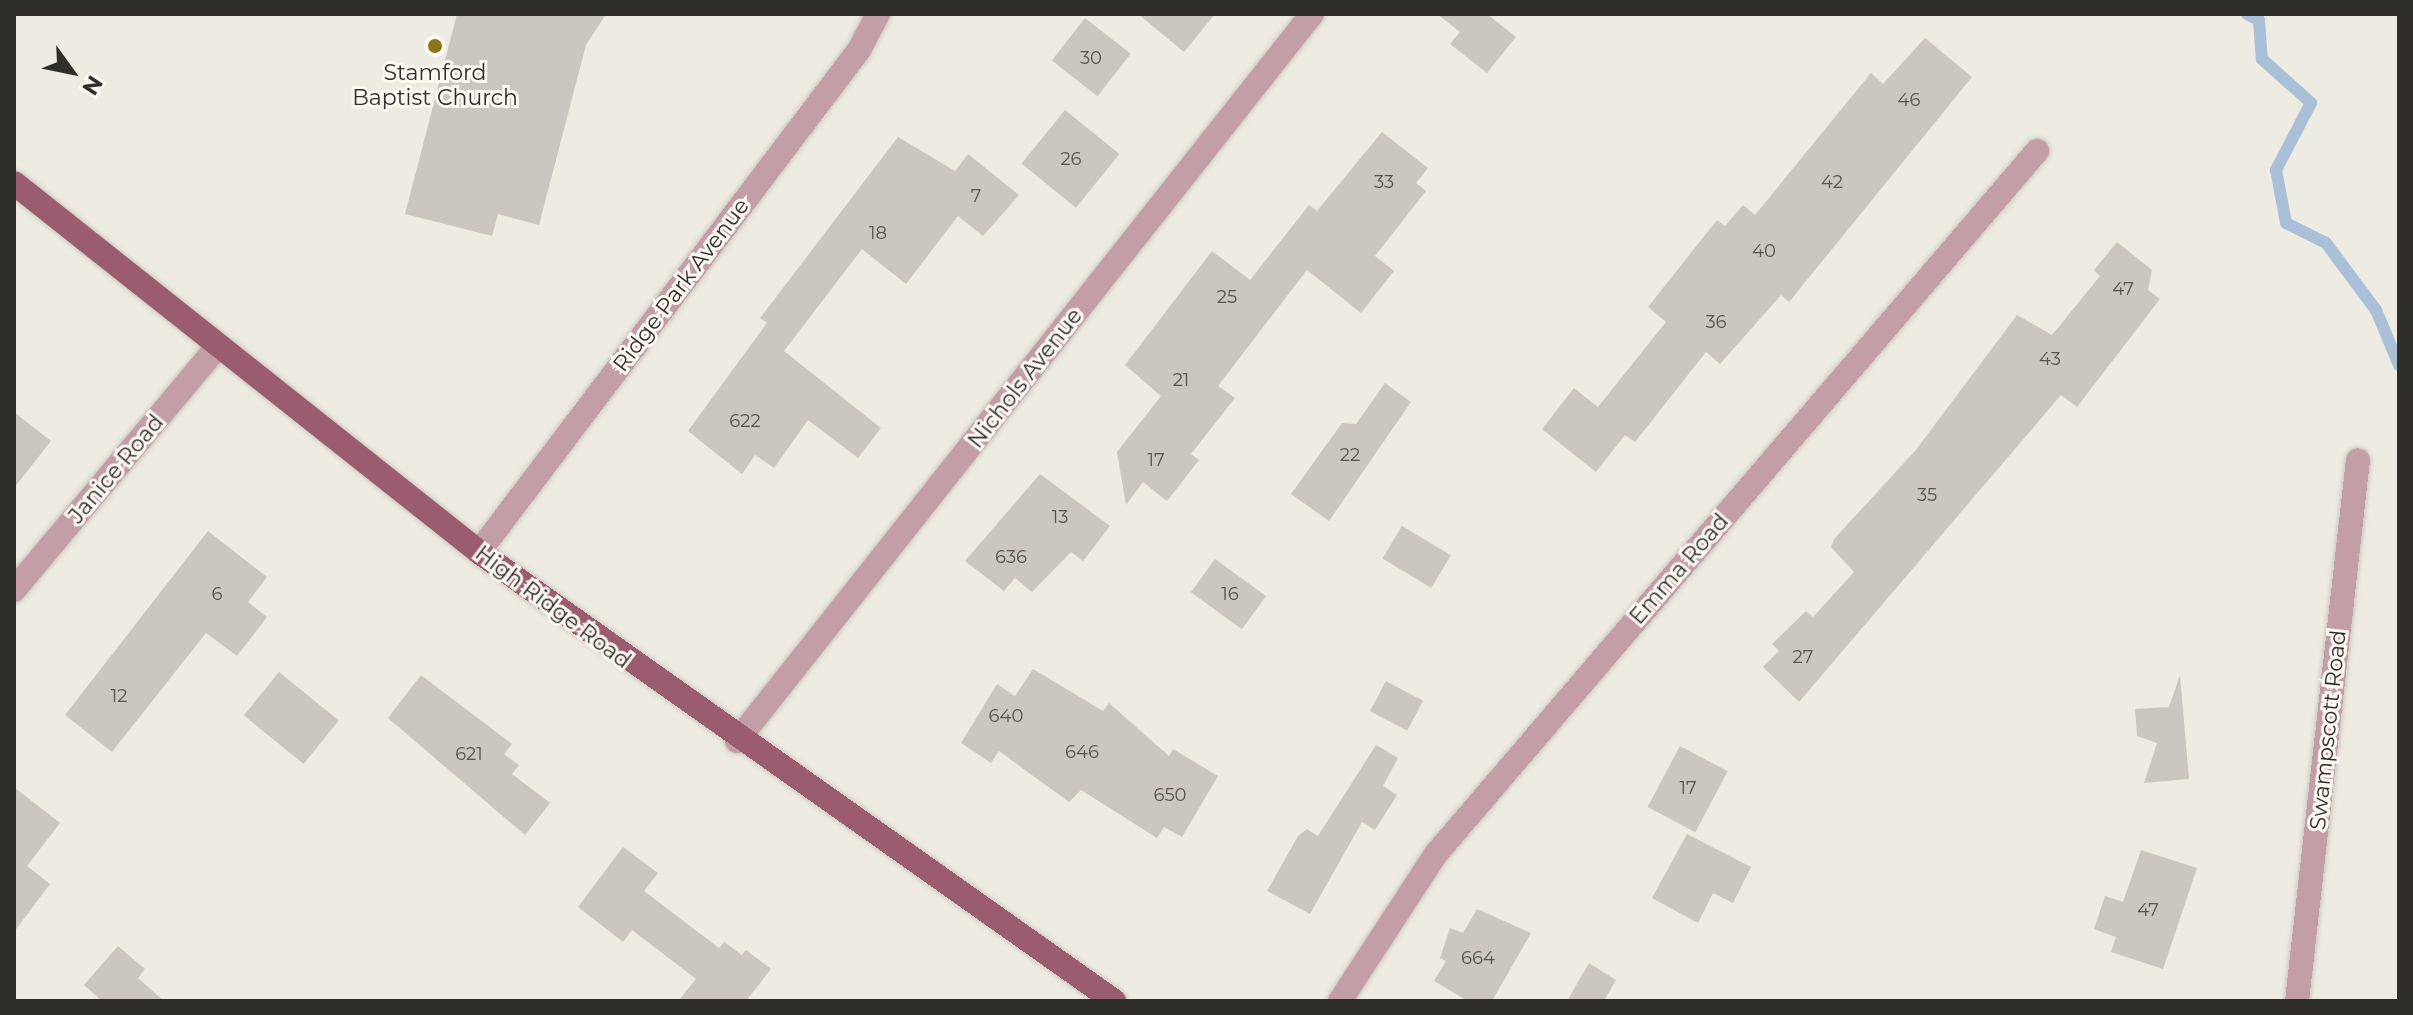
<!DOCTYPE html>
<style>
body{margin:0}
#map{position:relative;width:2413px;height:1015px;overflow:hidden;background:#eeebe3;font-family:Montserrat,sans-serif}
div>[style]{position:absolute}
[style*='--x']{left:calc(var(--x)*1px);top:calc(var(--y)*1px);width:calc(var(--w)*1px);rotate:calc(var(--a)*1deg)}
.stream>*{height:12px;margin:-6px;padding:0 6px;transform-origin:6px;border-radius:6px;background:#a9c0d8}
.building>*{inset:0;background:#cbc7c0;transform-origin:0 0}
.roads{filter:drop-shadow(0 0 2px #ccc9c2) drop-shadow(0 0 2px #ccc9c2)}
.street>*{height:24px;margin:-12px;padding:0 12px;transform-origin:12px;border-radius:12px;background:#c39ea7}
.primary>*{height:24px;margin:-12px;padding:0 12px;transform-origin:12px;border-radius:12px;background:#9c5c6f}
.dots>*{width:22px;height:22px;translate:-50% -50%;box-sizing:border-box;border:4px solid #fcf8f1;border-radius:50%}
span{translate:-50% -50%;white-space:nowrap;text-align:center;line-height:1.15;-webkit-text-stroke:6px #fcf8f1;paint-order:stroke}
.number-label{font-size:18px;color:#565450}
.number-label span{-webkit-text-stroke-width:0}
.poi-label{font-size:22px;color:#2f2e2b}
.street-label{font-size:22px;color:#2f2e2b}
.frame{position:absolute;inset:0;border:16px solid #2f2e2b;pointer-events:none}
.north{position:absolute;left:32px;top:32px;width:80px;height:80px;-webkit-text-stroke:6px #fcf8f1;paint-order:stroke;rotate:123deg;font-size:22px;font-weight:700;line-height:32px;text-align:center;color:#2f2e2b}
.north::after{content:'';display:block;margin:auto;width:28px;height:36px;background:#2f2e2b;clip-path:polygon(50% 0,100% 100%,50% 72%,0 100%)}
</style>
<div id="map">
<div class="stream">
<i style="--x:2247;--y:14;--w:13;--a:27"></i>
<i style="--x:2259;--y:20;--w:39;--a:86"></i>
<i style="--x:2262;--y:59;--w:66;--a:41.9"></i>
<i style="--x:2311;--y:103;--w:76;--a:117.6"></i>
<i style="--x:2276;--y:170;--w:54;--a:79.3"></i>
<i style="--x:2286;--y:223;--w:45;--a:26.6"></i>
<i style="--x:2326;--y:243;--w:84;--a:53.3"></i>
<i style="--x:2376;--y:310;--w:60;--a:67.3"></i>
</div>
<div class="building">
<i style="clip-path:polygon(457px 14px,606px 14px,586px 45px,539px 225px,498px 214px,492px 236px,405px 214px)"></i>
<i style="clip-path:polygon(1138px 14px,1215px 14px,1184px 52px)"></i>
<i style="clip-path:polygon(1437px 14px,1487px 14px,1516px 37px,1487px 73px,1450px 44px,1460px 32px)"></i>
<i style="left:1085px;top:18px;width:58px;height:54px;rotate:38deg"></i>
<i style="clip-path:polygon(1925px 38px,1972px 77px,1789px 302px,1781px 295px,1720px 364px,1706px 352px,1635px 442px,1625px 435px,1596px 472px,1542px 429px,1574px 388px,1598px 407px,1666px 322px,1648px 307px,1717px 220px,1725px 226px,1743px 205px,1755px 215px,1871px 73px,1883px 84px)"></i>
<i style="left:1065px;top:110px;width:70px;height:69px;rotate:39deg"></i>
<i style="clip-path:polygon(1382px 132px,1428px 168px,1416px 183px,1426px 191px,1375px 256px,1394px 271px,1361px 313px,1307px 270px,1218px 386px,1235px 398px,1191px 454px,1199px 460px,1167px 501px,1143px 482px,1126px 505px,1117px 452px,1161px 396px,1125px 365px,1212px 251px,1250px 280px,1309px 205px,1317px 211px)"></i>
<i style="clip-path:polygon(898px 137px,955px 171px,968px 154px,1019px 195px,983px 236px,958px 216px,906px 284px,862px 249px,784px 351px,881px 428px,858px 458px,808px 420px,774px 468px,755px 455px,742px 474px,688px 431px,767px 323px,760px 318px)"></i>
<i style="clip-path:polygon(2117px 242px,2152px 270px,2148px 290px,2160px 299px,2077px 407px,2061px 395px,1799px 702px,1763px 667px,1779px 651px,1772px 644px,1806px 611px,1813px 617px,1854px 572px,1831px 547px,1834px 539px,1915px 451px,2017px 315px,2052px 335px,2100px 276px,2094px 270px)"></i>
<i style="clip-path:polygon(1385px 383px,1411px 402px,1329px 521px,1291px 494px,1342px 423px,1356px 424px)"></i>
<i style="clip-path:polygon(14px 412px,51px 441px,14px 488px)"></i>
<i style="clip-path:polygon(1040px 474px,1110px 526px,1083px 561px,1071px 552px,1032px 592px,1015px 578px,1004px 591px,965px 561px)"></i>
<i style="left:1402px;top:526px;width:57px;height:38px;rotate:31deg"></i>
<i style="clip-path:polygon(208px 531px,267px 577px,248px 602px,267px 617px,237px 656px,206px 633px,112px 752px,65px 715px)"></i>
<i style="left:1215px;top:559px;width:63px;height:41px;rotate:36deg"></i>
<i style="clip-path:polygon(1033px 669px,1103px 711px,1109px 703px,1169px 756px,1173px 749px,1218px 776px,1182px 837px,1164px 827px,1157px 838px,1081px 790px,1069px 802px,999px 751px,991px 763px,961px 743px,997px 684px,1015px 696px)"></i>
<i style="left:279px;top:672px;width:77px;height:56px;rotate:39deg"></i>
<i style="clip-path:polygon(421px 675px,512px 744px,504px 754px,519px 765px,512px 774px,550px 803px,525px 835px,388px 718px)"></i>
<i style="clip-path:polygon(2180px 675px,2189px 779px,2144px 783px,2157px 743px,2137px 736px,2135px 709px,2169px 707px)"></i>
<i style="left:1386px;top:681px;width:42px;height:34px;rotate:28deg"></i>
<i style="clip-path:polygon(1376px 745px,1398px 758px,1383px 786px,1397px 795px,1375px 830px,1362px 822px,1310px 914px,1267px 891px,1298px 836px,1307px 829px,1318px 836px)"></i>
<i style="left:1680px;top:746px;width:54px;height:69px;rotate:28deg"></i>
<i style="clip-path:polygon(14px 787px,60px 823px,27px 866px,50px 884px,14px 932px)"></i>
<i style="clip-path:polygon(1687px 834px,1751px 867px,1733px 903px,1713px 893px,1698px 923px,1652px 898px)"></i>
<i style="clip-path:polygon(623px 847px,658px 873px,644px 891px,719px 948px,724px 942px,742px 955px,746px 950px,771px 969px,746px 1001px,678px 1001px,696px 979px,632px 930px,623px 942px,578px 907px)"></i>
<i style="clip-path:polygon(2141px 850px,2197px 868px,2163px 969px,2111px 952px,2116px 937px,2094px 929px,2105px 896px,2123px 902px)"></i>
<i style="clip-path:polygon(1477px 909px,1531px 933px,1492px 1001px,1468px 1001px,1434px 981px,1446px 961px,1440px 958px,1450px 928px,1463px 933px)"></i>
<i style="clip-path:polygon(118px 946px,145px 969px,138px 978px,164px 1001px,102px 1001px,84px 985px)"></i>
<i style="clip-path:polygon(1589px 963px,1616px 980px,1604px 1001px,1567px 1001px)"></i>
</div>
<div class="roads">
<div class="street">
<i style="--x:479;--y:552;--w:630;--a:-52.88"></i>
<i style="--x:859;--y:50;--w:41;--a:-62.2"></i>
<i style="--x:14;--y:590;--w:317;--a:-50.1"></i>
<i style="--x:737;--y:741;--w:927;--a:-51.66"></i>
<i style="--x:1340;--y:1001;--w:176;--a:-56.9"></i>
<i style="--x:1436;--y:854;--w:925;--a:-49.47"></i>
<i style="--x:2297;--y:1001;--w:544;--a:-83.57"></i>
</div>
<div class="primary">
<i style="--x:14;--y:183;--w:594;--a:38.43"></i>
<i style="--x:479;--y:552;--w:778;--a:35.26"></i>
</div>
</div>
<div class="dots">
<i style="left:435px;top:46px;background:#8c7518"></i>
</div>
<div class="number-label">
<span style="left:1091px;top:58px">30</span>
<span style="left:1909px;top:100px">46</span>
<span style="left:1071px;top:159px">26</span>
<span style="left:1384px;top:182px">33</span>
<span style="left:1832px;top:182px">42</span>
<span style="left:976px;top:196px">7</span>
<span style="left:878px;top:233px">18</span>
<span style="left:1764px;top:251px">40</span>
<span style="left:2123px;top:289px">47</span>
<span style="left:1227px;top:297px">25</span>
<span style="left:1716px;top:322px">36</span>
<span style="left:2050px;top:359px">43</span>
<span style="left:1181px;top:380px">21</span>
<span style="left:745px;top:421px">622</span>
<span style="left:1350px;top:455px">22</span>
<span style="left:1156px;top:460px">17</span>
<span style="left:1927px;top:495px">35</span>
<span style="left:1060px;top:517px">13</span>
<span style="left:1011px;top:557px">636</span>
<span style="left:217px;top:594px">6</span>
<span style="left:1230px;top:594px">16</span>
<span style="left:1803px;top:657px">27</span>
<span style="left:119px;top:696px">12</span>
<span style="left:1006px;top:716px">640</span>
<span style="left:1082px;top:752px">646</span>
<span style="left:469px;top:754px">621</span>
<span style="left:1688px;top:788px">17</span>
<span style="left:1170px;top:795px">650</span>
<span style="left:2148px;top:910px">47</span>
<span style="left:1478px;top:958px">664</span>
</div>
<div class="poi-label">
<span style="left:435px;top:85px">Stamford<br>Baptist Church</span>
</div>
<div class="street-label">
<span style="left:681px;top:285px;rotate:-53deg">Ridge Park Avenue</span>
<span style="left:1025px;top:378px;rotate:-52deg">Nichols Avenue</span>
<span style="left:116px;top:469px;rotate:-50deg">Janice Road</span>
<span style="left:1679px;top:569px;rotate:-49deg">Emma Road</span>
<span style="left:553px;top:607px;rotate:37deg">High Ridge Road</span>
<span style="left:2328px;top:730px;rotate:-84deg">Swampscott Road</span>
</div>
<div class="frame"></div>
<div class="north">N</div>
</div>
